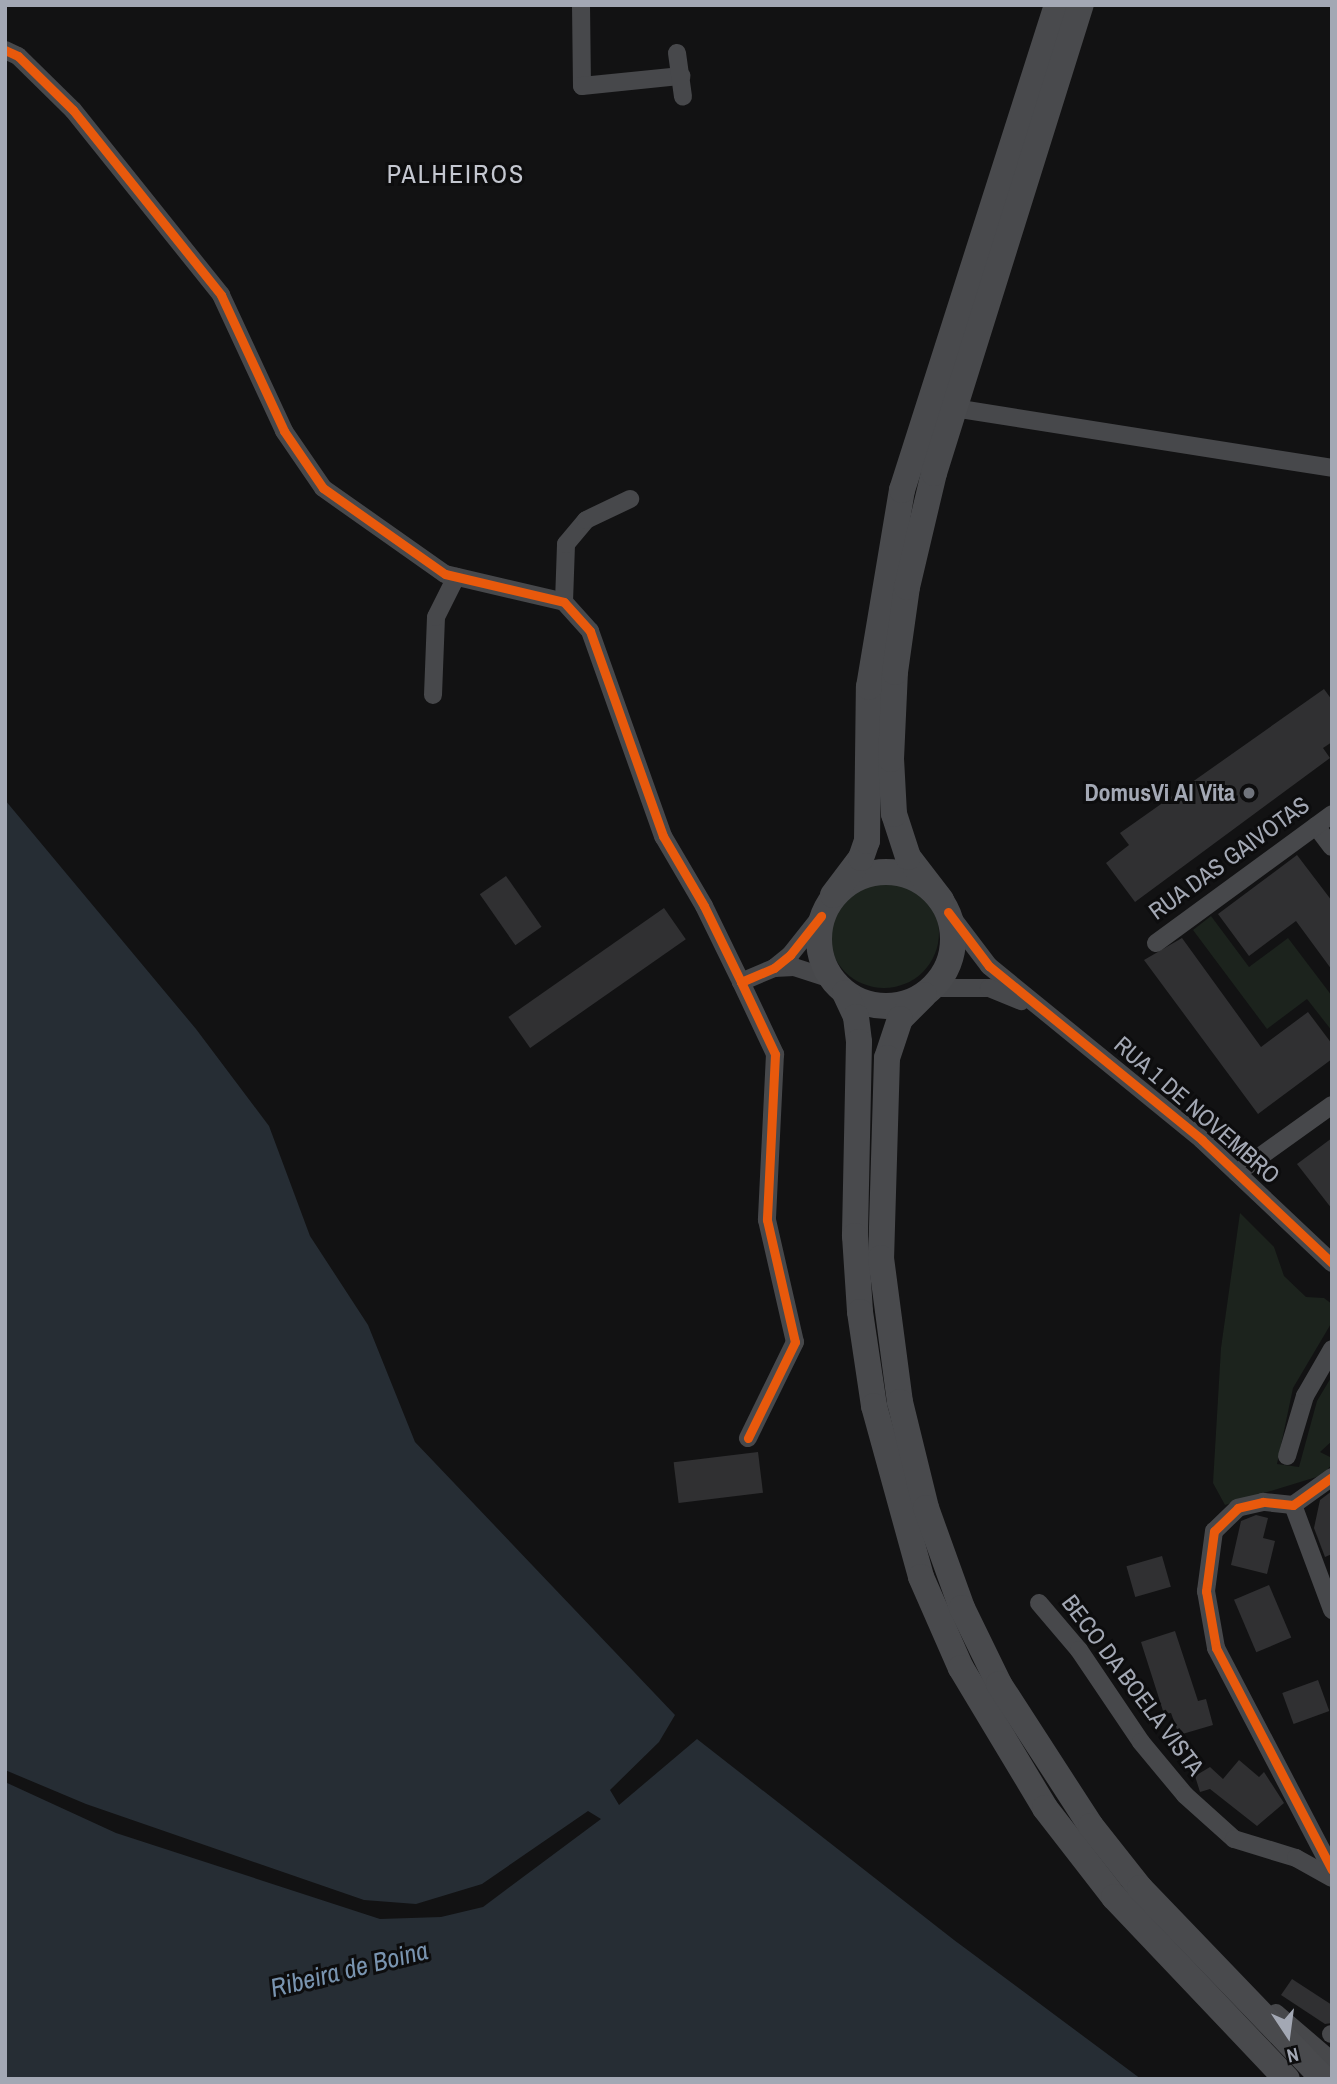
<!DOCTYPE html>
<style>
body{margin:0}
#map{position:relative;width:1337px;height:2084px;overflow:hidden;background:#121213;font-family:"Archivo Narrow",sans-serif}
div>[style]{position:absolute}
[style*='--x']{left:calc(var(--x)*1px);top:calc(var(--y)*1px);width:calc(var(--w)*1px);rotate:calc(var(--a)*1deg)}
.green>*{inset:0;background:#1c231d}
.round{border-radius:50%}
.water>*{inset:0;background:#262d34}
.building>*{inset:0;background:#303032;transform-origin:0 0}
.street>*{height:18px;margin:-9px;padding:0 9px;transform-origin:9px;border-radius:9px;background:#47484b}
.primary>*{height:26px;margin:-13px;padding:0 13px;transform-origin:13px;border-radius:13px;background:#494a4d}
.primary>.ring{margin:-13px;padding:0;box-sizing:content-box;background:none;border:26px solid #494a4d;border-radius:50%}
.cycleway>*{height:9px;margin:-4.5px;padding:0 4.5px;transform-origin:4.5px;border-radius:4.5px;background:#e8590c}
.dots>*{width:19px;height:19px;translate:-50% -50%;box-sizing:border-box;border:4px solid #0d0d0e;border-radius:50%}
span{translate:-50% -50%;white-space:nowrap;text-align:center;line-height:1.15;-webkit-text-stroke:6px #0d0d0e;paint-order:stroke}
.poi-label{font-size:24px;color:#a3a8b4;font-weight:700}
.right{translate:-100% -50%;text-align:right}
.street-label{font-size:24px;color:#a3a8b4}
.neighbourhood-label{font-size:26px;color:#c4c7d0;letter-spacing:2px}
.water-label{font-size:26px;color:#7994b0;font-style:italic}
.frame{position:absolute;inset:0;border:7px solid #a3a8b4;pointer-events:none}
.north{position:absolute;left:1253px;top:2000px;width:70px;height:70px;-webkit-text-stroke:5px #0d0d0e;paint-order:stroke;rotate:167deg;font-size:19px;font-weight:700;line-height:28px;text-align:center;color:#a3a8b4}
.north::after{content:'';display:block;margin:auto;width:24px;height:32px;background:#a3a8b4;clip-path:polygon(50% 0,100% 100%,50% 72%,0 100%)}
</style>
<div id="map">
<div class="green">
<i class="round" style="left:829px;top:878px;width:110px;height:110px"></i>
<i style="clip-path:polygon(1211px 916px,1249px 967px,1288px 938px,1332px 996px,1332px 1031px,1307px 999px,1267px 1029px,1193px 930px)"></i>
<i style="clip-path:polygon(1240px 1213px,1274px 1247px,1284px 1276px,1306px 1297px,1324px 1298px,1332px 1304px,1332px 1322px,1293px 1388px,1277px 1464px,1299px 1467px,1317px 1401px,1332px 1376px,1332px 1441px,1320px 1452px,1332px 1458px,1332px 1464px,1323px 1475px,1225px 1505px,1213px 1483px,1221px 1348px)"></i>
</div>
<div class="water">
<i style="clip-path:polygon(5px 800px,196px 1029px,269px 1126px,310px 1236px,368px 1325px,415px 1442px,675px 1715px,659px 1742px,610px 1790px,619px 1805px,697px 1739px,954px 1940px,1141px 2079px,5px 2079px,5px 1782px,116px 1833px,380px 1919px,441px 1917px,483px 1907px,601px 1819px,588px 1811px,482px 1884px,416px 1904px,364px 1900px,86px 1804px,5px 1770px)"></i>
</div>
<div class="building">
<i style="clip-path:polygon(1324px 689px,1332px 700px,1332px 742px,1323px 748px,1330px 758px,1135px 902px,1106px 863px,1129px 845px,1120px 833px)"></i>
<i style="clip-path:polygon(1297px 855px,1332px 901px,1332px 970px,1296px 921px,1249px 956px,1218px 914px)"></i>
<i style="left:506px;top:876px;width:62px;height:32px;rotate:55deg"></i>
<i style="left:664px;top:908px;width:38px;height:190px;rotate:55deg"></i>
<i style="clip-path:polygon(1182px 938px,1261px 1047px,1308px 1012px,1332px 1044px,1332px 1059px,1258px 1114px,1144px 960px)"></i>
<i style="clip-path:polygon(1332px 1138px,1332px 1209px,1297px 1164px)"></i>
<i style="left:758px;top:1452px;width:41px;height:85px;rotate:83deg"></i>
<i style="clip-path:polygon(1332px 1491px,1332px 1554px,1325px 1557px,1314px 1528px,1320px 1500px)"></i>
<i style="clip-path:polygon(1256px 1515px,1268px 1518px,1263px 1538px,1275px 1541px,1267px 1574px,1231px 1565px,1241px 1521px)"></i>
<i style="left:1162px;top:1556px;width:32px;height:37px;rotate:74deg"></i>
<i style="left:1269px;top:1585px;width:57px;height:38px;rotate:67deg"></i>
<i style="clip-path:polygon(1175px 1631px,1198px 1701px,1206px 1699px,1213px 1725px,1179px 1735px,1171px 1713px,1164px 1714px,1141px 1642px)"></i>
<i style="left:1318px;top:1680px;width:33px;height:38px;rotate:70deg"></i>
<i style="clip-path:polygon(1239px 1760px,1259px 1777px,1264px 1772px,1284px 1803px,1257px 1826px,1210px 1789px,1200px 1792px,1195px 1776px,1210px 1767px,1223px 1779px)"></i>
<i style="clip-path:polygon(1292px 1979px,1332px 2005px,1332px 2023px,1325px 2024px,1281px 1995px)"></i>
</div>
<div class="street">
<i style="--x:581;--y:5;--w:81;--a:89.3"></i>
<i style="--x:582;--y:86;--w:100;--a:-5.8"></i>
<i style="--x:5;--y:50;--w:14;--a:25"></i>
<i style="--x:18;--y:56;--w:77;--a:44.5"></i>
<i style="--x:73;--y:110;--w:237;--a:51.3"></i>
<i style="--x:221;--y:295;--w:150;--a:65.1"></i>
<i style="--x:284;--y:431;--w:69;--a:55.6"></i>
<i style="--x:323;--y:488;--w:149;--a:35.2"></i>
<i style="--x:445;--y:574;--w:122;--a:13.2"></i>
<i style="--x:564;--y:602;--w:39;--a:48"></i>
<i style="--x:590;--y:631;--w:218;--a:70.4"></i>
<i style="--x:663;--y:836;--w:81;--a:59.6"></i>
<i style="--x:704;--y:906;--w:85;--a:64"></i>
<i style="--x:741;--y:982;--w:36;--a:-23"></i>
<i style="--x:774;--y:968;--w:21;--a:-39"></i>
<i style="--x:790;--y:955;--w:50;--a:-51.5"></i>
<i style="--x:677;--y:53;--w:44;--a:82.2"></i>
<i style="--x:954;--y:408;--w:383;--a:9"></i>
<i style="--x:564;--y:602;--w:58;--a:-88"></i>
<i style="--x:566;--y:544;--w:31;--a:-50"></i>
<i style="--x:586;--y:520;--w:49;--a:-25.5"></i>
<i style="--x:433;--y:695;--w:78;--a:-87.8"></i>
<i style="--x:436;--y:617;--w:45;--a:-63.4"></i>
<i style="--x:1316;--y:826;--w:26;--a:53"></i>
<i style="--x:948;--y:912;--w:68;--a:52.8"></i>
<i style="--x:989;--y:966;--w:275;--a:39.2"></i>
<i style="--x:1202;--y:1140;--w:179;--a:43.4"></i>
<i style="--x:1156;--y:943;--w:218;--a:-36.2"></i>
<i style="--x:774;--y:968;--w:20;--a:-3"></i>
<i style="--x:794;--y:967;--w:39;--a:18"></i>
<i style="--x:741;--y:982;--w:80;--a:64.7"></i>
<i style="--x:775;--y:1054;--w:166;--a:92.8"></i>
<i style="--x:767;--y:1220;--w:125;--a:77.1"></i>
<i style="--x:795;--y:1342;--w:107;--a:116.1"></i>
<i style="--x:933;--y:988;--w:56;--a:0"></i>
<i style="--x:989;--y:988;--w:35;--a:22"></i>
<i style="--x:1237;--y:1173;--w:117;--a:-35.6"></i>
<i style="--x:1287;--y:1456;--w:63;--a:-73.3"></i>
<i style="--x:1305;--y:1396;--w:54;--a:-60.1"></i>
<i style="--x:1332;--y:1477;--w:48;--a:144.3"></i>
<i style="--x:1293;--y:1505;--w:30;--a:-174"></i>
<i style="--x:1263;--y:1502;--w:26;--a:167"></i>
<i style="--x:1238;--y:1508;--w:33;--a:136"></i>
<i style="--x:1214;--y:1531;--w:61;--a:97.6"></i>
<i style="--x:1206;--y:1591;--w:58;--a:80"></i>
<i style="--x:1216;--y:1648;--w:250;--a:62.4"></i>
<i style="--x:1293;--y:1505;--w:112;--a:69.6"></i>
<i style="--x:1039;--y:1603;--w:62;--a:49.6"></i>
<i style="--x:1079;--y:1650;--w:111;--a:56"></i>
<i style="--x:1141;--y:1742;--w:69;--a:50.3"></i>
<i style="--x:1185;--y:1795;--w:66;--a:41.9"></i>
<i style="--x:1234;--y:1839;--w:65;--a:17"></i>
<i style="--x:1296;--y:1858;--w:41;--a:29.1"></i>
<i style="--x:1276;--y:2013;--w:74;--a:40.6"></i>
<i style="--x:1331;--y:2034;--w:1;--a:0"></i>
</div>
<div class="primary">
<i class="ring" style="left:819px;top:872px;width:108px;height:108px"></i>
<i style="--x:833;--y:895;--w:46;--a:-52.9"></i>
<i style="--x:861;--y:858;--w:18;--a:-71"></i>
<i style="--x:867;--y:841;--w:154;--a:-89.3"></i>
<i style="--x:869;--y:687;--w:200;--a:-80.5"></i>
<i style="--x:902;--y:490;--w:509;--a:-72.28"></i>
<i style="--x:941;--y:900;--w:54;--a:-127.5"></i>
<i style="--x:908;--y:857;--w:45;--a:-108"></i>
<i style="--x:894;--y:814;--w:55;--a:-93.1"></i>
<i style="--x:891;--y:759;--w:87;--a:-87.4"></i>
<i style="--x:895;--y:672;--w:86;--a:-82"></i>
<i style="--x:907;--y:587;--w:117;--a:-76.7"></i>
<i style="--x:934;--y:473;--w:491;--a:-72.6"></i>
<i style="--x:845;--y:993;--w:26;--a:65"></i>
<i style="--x:856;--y:1017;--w:25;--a:83"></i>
<i style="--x:859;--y:1042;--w:194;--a:91.2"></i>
<i style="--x:855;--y:1236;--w:76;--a:86.2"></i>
<i style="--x:860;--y:1312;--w:95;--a:81.5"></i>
<i style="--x:874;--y:1406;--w:177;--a:74.6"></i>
<i style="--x:921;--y:1577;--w:99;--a:66.3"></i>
<i style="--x:961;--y:1668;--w:163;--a:59"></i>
<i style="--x:1045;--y:1808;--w:113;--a:52.2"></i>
<i style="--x:1114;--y:1897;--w:251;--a:46.5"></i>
<i style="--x:924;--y:995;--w:34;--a:135"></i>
<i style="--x:900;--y:1019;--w:41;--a:108.4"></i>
<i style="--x:887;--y:1058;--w:200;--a:91.7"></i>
<i style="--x:881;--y:1258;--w:145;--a:82.5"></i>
<i style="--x:900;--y:1402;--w:109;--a:76.2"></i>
<i style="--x:926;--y:1508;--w:106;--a:70.2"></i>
<i style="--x:962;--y:1608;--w:85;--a:64"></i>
<i style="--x:999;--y:1684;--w:169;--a:57.1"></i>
<i style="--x:1091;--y:1826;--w:79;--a:51.7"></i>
<i style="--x:1140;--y:1888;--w:265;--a:46.1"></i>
</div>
<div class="cycleway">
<i style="--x:5;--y:50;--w:14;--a:25"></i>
<i style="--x:18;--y:56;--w:77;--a:44.5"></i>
<i style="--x:73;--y:110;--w:237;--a:51.3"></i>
<i style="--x:221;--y:295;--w:150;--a:65.1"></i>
<i style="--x:284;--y:431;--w:69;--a:55.6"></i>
<i style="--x:323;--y:488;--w:149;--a:35.2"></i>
<i style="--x:445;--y:574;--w:122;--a:13.2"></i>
<i style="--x:564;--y:602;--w:39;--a:48"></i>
<i style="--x:590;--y:631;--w:218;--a:70.4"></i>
<i style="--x:663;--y:836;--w:81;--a:59.6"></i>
<i style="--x:704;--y:906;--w:85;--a:64"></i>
<i style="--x:741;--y:982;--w:36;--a:-23"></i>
<i style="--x:774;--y:968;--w:21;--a:-39"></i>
<i style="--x:790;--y:955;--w:50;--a:-51.5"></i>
<i style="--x:948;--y:912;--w:68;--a:52.8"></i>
<i style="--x:989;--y:966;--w:275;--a:39.2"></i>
<i style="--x:1202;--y:1140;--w:179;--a:43.4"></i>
<i style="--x:741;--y:982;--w:80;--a:64.7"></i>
<i style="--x:775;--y:1054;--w:166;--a:92.8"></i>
<i style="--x:767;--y:1220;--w:125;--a:77.1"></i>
<i style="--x:795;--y:1342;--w:107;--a:116.1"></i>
<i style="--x:1332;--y:1477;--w:48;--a:144.3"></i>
<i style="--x:1293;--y:1505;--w:30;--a:-174"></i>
<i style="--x:1263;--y:1502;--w:26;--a:167"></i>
<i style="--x:1238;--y:1508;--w:33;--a:136"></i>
<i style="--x:1214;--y:1531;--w:61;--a:97.6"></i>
<i style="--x:1206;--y:1591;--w:58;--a:80"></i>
<i style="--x:1216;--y:1648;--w:250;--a:62.4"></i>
</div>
<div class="dots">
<i style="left:1249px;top:793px;background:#70747c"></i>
</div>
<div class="poi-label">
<span class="right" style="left:1235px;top:793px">DomusVi Al Vita</span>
</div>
<div class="street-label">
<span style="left:1229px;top:858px;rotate:-36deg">RUA DAS GAIVOTAS</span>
<span style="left:1197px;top:1110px;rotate:41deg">RUA 1 DE NOVEMBRO</span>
<span style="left:1133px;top:1685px;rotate:53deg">BECO DA BOELA VISTA</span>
</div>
<div class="neighbourhood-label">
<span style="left:456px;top:174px">PALHEIROS</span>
</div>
<div class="water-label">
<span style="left:349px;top:1969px;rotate:-14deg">Ribeira de Boina</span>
</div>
<div class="frame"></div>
<div class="north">N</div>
</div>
